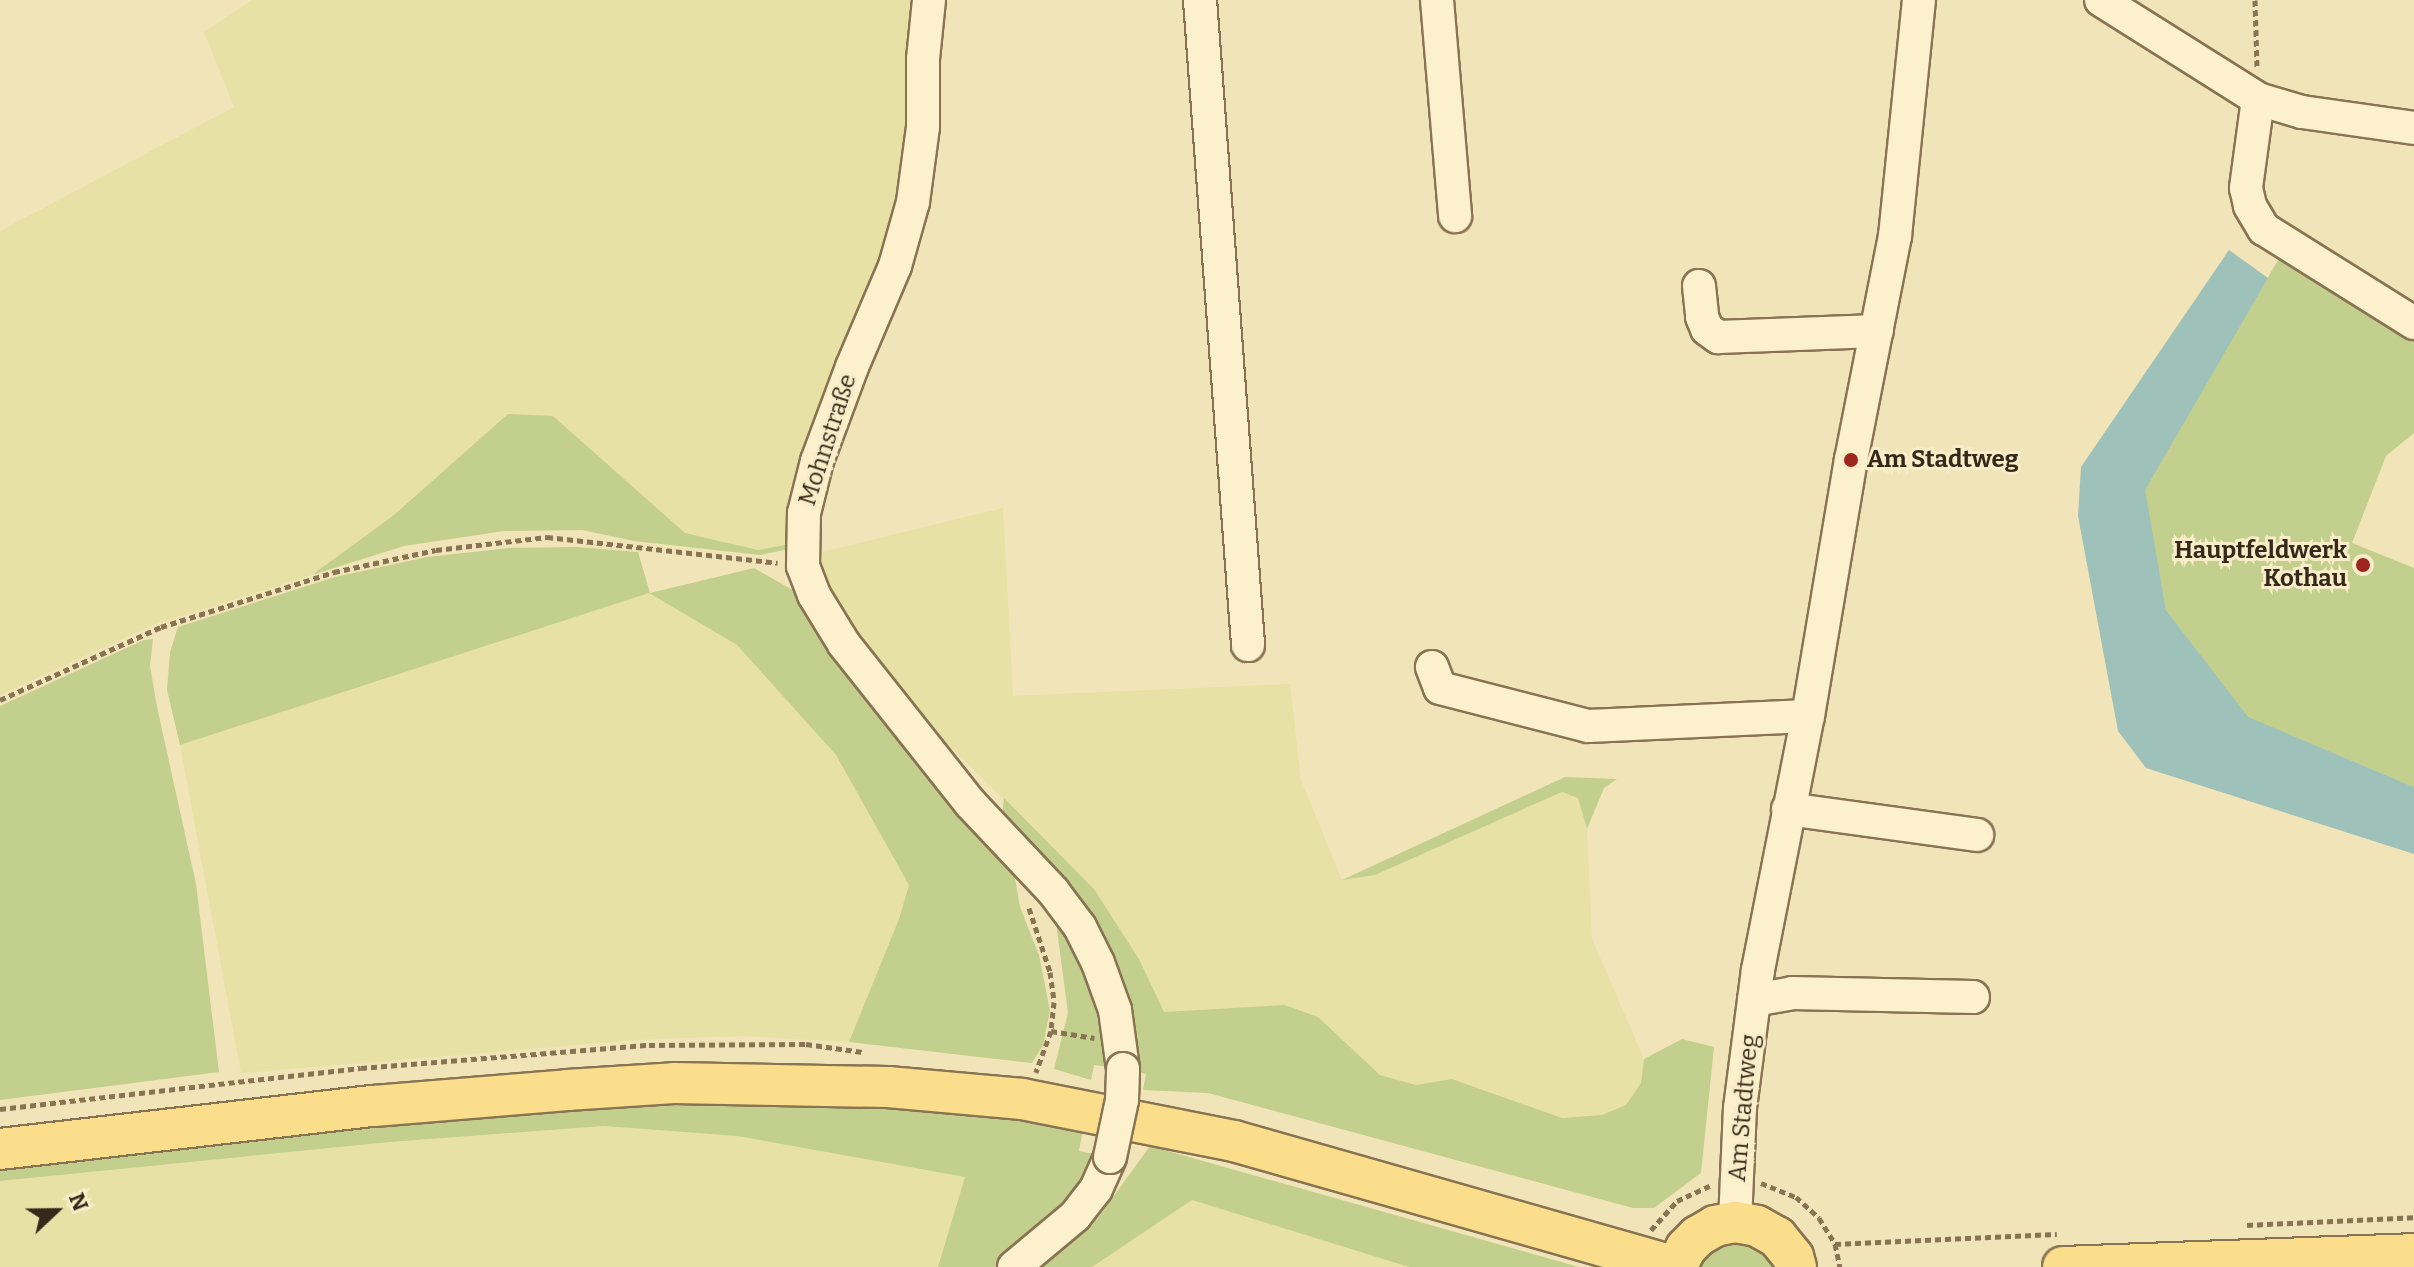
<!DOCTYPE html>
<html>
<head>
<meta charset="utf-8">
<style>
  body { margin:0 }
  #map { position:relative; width:2414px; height:1267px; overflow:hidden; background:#f1e4b8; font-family:Bitter,serif }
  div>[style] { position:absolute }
  .farmland>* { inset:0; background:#e7e1a5 }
  .green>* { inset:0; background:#c3cf8c }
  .water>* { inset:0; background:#9ec1b9 }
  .path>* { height:5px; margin-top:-2.5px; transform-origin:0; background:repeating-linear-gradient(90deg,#887352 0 6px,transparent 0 10px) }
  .roads { filter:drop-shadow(2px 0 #887352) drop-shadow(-2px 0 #887352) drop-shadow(0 2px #887352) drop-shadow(0 -2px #887352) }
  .minor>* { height:32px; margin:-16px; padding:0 16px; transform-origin:16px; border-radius:16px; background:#fcf1cc }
  .major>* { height:40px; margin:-20px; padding:0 20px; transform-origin:20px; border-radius:20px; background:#fade8b }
  .bridges { filter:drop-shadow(2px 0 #887352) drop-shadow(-2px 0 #887352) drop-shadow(0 2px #887352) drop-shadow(0 -2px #887352) }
  .minor-bridge>* { height:32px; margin:-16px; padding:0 16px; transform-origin:16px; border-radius:16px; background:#fcf1cc }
  .dots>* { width:22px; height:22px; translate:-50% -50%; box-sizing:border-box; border:4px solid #f8edc8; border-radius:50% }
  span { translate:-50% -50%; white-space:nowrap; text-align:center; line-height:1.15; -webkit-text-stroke:6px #f8edc8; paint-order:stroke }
  .street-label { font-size:24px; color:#362919 }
  .poi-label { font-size:24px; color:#362919; font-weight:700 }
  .left { translate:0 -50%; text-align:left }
  .right { translate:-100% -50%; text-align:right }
  .north { position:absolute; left:16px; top:1171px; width:80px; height:80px; -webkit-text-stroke:6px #f8edc8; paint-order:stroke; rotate:68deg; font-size:22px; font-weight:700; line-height:32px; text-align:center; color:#362919 }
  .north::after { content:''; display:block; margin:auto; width:28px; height:36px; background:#362919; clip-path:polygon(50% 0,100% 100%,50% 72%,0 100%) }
</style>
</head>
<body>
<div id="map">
  <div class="farmland">
    <div style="clip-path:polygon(252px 0,919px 0,905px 184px,790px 544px,758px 550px,685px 533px,553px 416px,394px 515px,312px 575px,153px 625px,0 695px,0 231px,234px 107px,204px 32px)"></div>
    <div style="clip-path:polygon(1003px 508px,1013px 696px,1290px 684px,1301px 780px,1342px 880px,1375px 875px,1562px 792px,1578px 798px,1587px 829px,1592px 939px,1644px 1059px,1641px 1083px,1626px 1105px,1602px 1115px,1562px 1118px,1453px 1079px,1416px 1085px,1380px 1075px,1318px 1017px,1285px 1005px,1164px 1012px,1139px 959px,1094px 889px,904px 701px,866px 652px,823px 585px,813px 554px)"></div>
    <div style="clip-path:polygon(649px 593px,737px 645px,836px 755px,909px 885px,899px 919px,849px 1042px,743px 1036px,650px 1039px,241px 1073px,180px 745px)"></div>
    <div style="clip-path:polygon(605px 1126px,737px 1136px,965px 1177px,938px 1267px,0 1267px,0 1181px,390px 1142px)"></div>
    <div style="clip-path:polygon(1192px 1200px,1409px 1267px,1092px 1267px)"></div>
  </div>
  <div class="green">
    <div style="clip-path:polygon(2281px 255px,2414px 337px,2414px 433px,2386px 456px,2352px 543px,2414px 568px,2414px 787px,2247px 717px,2166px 610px,2144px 490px)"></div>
    <div style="clip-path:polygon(508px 414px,553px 416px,685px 533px,758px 550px,790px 544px,789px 549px,760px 555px,634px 541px,582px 530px,504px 531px,404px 546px,312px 575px,394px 515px)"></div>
    <div style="clip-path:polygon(577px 547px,638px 552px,650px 593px,754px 568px,796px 592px,936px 775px,1011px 856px,1020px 907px,1039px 955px,1050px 1011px,1043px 1045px,1032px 1063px,849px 1042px,899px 919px,909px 885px,836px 755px,737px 645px,649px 593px,180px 745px,167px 690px,170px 652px,178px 627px,335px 577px,427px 557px,509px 548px)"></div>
    <div style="clip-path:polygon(153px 639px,150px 666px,157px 707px,196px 884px,219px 1072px,0 1100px,0 706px,144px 640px)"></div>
    <div style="clip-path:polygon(1565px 777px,1617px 779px,1604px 788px,1587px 829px,1578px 798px,1562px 792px,1375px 875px,1342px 880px)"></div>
    <div style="clip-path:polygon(1004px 798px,1094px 889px,1139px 959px,1164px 1012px,1285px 1005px,1318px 1017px,1380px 1075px,1416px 1085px,1452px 1079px,1562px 1118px,1602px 1115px,1626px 1105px,1641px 1083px,1644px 1059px,1682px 1039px,1714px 1047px,1701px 1173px,1654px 1208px,1633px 1208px,1208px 1093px,1143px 1090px,1146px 1074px,1134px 1071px,1136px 1035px,1123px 989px,1002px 816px)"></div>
    <div style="clip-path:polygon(1055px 915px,1075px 942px,1103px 1012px,1108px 1067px,1094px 1065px,1091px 1080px,1054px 1069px,1068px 1013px)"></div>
    <div style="clip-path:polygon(703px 1095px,996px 1115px,1083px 1130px,1079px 1151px,1094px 1154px,1071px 1202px,1031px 1241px,996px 1267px,938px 1267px,965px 1177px,737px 1136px,604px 1126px,390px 1142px,0 1181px,0 1166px,356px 1126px)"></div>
    <div style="clip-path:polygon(1150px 1146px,1579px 1267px,1409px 1267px,1192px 1200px,1092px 1267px,1034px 1267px,1098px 1218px)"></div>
    <div style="clip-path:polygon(1748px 1238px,1781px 1267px,1688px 1267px,1704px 1246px)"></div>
  </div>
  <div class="water">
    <div style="clip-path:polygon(2229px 250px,2268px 278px,2145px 490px,2166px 610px,2248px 717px,2414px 787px,2414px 854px,2146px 768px,2118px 731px,2078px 516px,2081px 467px)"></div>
  </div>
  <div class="path">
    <div style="left:2255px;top:0;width:67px;rotate:88.3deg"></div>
    <div style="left:0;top:700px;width:177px;rotate:-24.4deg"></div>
    <div style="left:161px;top:627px;width:182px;rotate:-17.6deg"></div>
    <div style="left:334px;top:572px;width:104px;rotate:-12.2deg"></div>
    <div style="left:436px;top:550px;width:112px;rotate:-6.7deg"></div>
    <div style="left:547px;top:537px;width:232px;rotate:6.4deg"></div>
    <div style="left:1029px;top:908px;width:67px;rotate:71.8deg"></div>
    <div style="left:1050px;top:972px;width:30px;rotate:82deg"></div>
    <div style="left:1054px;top:1002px;width:29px;rotate:96deg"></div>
    <div style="left:1051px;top:1031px;width:44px;rotate:110.1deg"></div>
    <div style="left:1051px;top:1031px;width:44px;rotate:9.2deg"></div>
    <div style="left:0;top:1109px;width:363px;rotate:-6.5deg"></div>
    <div style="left:361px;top:1068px;width:289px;rotate:-4.6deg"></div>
    <div style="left:649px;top:1045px;width:157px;rotate:-0.4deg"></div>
    <div style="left:806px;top:1044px;width:57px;rotate:8.1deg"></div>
    <div style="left:1761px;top:1183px;width:38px;rotate:22deg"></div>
    <div style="left:1796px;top:1197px;width:31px;rotate:42deg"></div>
    <div style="left:1819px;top:1218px;width:31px;rotate:58deg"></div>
    <div style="left:1835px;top:1244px;width:24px;rotate:78deg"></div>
    <div style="left:2247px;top:1225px;width:167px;rotate:-2.7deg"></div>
    <div style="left:1651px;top:1230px;width:39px;rotate:-48deg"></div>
    <div style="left:1677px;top:1201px;width:38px;rotate:-25deg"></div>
    <div style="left:1835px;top:1244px;width:222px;rotate:-2.6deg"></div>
  </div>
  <div class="roads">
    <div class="minor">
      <div style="left:929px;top:0;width:59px;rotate:95.8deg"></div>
      <div style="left:923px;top:59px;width:68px;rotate:90deg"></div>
      <div style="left:923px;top:127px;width:76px;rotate:97.6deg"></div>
      <div style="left:913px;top:202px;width:66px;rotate:105.7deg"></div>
      <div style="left:895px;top:266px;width:110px;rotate:113.1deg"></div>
      <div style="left:852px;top:367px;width:100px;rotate:110.4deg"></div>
      <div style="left:817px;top:461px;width:54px;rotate:104deg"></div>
      <div style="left:804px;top:513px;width:53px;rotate:91.1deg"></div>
      <div style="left:803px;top:566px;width:31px;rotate:69deg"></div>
      <div style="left:814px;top:595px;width:57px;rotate:58.5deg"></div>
      <div style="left:844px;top:644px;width:203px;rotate:51.6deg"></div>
      <div style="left:970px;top:803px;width:121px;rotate:46.7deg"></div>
      <div style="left:1053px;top:891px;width:45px;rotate:53.1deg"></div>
      <div style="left:1080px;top:927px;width:40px;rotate:63.4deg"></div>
      <div style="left:1098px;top:963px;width:50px;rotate:70.1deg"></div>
      <div style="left:1115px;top:1010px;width:60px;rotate:82.3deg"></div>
      <div style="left:1200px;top:0;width:647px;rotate:85.74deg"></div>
      <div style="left:1437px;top:0;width:217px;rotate:85.2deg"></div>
      <div style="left:2101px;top:0;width:186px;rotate:32.2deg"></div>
      <div style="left:2258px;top:99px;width:46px;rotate:16.5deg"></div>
      <div style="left:2302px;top:112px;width:113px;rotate:8.1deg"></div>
      <div style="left:2258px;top:99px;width:90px;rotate:97.7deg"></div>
      <div style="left:2246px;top:188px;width:18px;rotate:77deg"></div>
      <div style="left:2250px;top:206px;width:27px;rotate:59deg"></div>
      <div style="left:2264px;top:229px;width:177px;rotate:32.1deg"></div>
      <div style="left:1699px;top:286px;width:31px;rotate:84deg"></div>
      <div style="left:1702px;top:317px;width:13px;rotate:67deg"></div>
      <div style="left:1707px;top:329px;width:14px;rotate:36deg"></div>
      <div style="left:1718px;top:337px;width:159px;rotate:-2.2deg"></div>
      <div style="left:1432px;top:667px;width:22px;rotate:69deg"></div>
      <div style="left:1440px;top:688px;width:153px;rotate:14.4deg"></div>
      <div style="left:1588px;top:726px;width:220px;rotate:-2.6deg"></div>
      <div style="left:1788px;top:809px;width:191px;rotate:7.8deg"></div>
      <div style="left:1754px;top:1000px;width:39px;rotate:-10deg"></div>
      <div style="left:1792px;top:993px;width:181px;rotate:1.3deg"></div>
      <div style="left:1735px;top:1222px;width:114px;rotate:-87.5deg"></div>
      <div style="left:1740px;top:1108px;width:139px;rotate:-82.6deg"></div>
      <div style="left:1758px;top:970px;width:259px;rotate:-78.9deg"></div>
      <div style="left:1808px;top:716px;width:260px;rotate:-80.5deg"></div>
      <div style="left:1851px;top:460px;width:228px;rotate:-78.9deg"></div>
      <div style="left:1895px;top:236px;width:237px;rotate:-84.2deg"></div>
      <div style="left:1014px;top:1267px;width:80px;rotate:-39.9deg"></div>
      <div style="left:1075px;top:1216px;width:34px;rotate:-52deg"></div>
      <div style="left:1096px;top:1189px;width:35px;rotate:-66deg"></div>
    </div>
    <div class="major">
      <div style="left:0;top:1149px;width:376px;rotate:-6.6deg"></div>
      <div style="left:374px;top:1106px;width:194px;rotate:-4.7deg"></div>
      <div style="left:567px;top:1090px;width:107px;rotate:-3.7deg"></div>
      <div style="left:674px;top:1083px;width:214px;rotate:1.1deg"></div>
      <div style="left:888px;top:1087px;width:135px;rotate:5.1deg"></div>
      <div style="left:1022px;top:1099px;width:216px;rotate:11.2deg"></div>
      <div style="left:1234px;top:1141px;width:459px;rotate:15.9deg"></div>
      <div style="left:1676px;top:1267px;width:21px;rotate:-62deg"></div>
      <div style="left:1686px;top:1248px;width:17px;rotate:-45deg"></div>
      <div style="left:1698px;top:1236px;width:20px;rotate:-30deg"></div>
      <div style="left:1715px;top:1226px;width:20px;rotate:-11deg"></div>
      <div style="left:1735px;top:1222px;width:22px;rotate:10deg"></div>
      <div style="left:1757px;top:1226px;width:23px;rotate:29deg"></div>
      <div style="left:1777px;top:1237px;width:26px;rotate:51deg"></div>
      <div style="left:1793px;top:1257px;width:10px;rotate:73deg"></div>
      <div style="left:2063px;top:1267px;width:351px;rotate:-2.1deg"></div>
    </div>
  </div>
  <div class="bridges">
    <div class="minor-bridge">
      <div style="left:1110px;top:1157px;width:58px;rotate:-78.1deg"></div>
      <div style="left:1122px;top:1100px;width:31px;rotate:-88deg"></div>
    </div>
  </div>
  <div class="dots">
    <div style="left:1851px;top:460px;background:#9c251e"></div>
    <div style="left:2363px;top:565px;background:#9c251e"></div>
  </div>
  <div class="street-label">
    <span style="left:828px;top:440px;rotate:-72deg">Mohnstraße</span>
    <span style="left:1744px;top:1108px;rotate:-85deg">Am Stadtweg</span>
  </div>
  <div class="poi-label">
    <span class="left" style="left:1867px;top:460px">Am Stadtweg</span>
    <span class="right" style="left:2347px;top:565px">Hauptfeldwerk<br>Kothau</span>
  </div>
  <div class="north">N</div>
</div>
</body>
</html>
